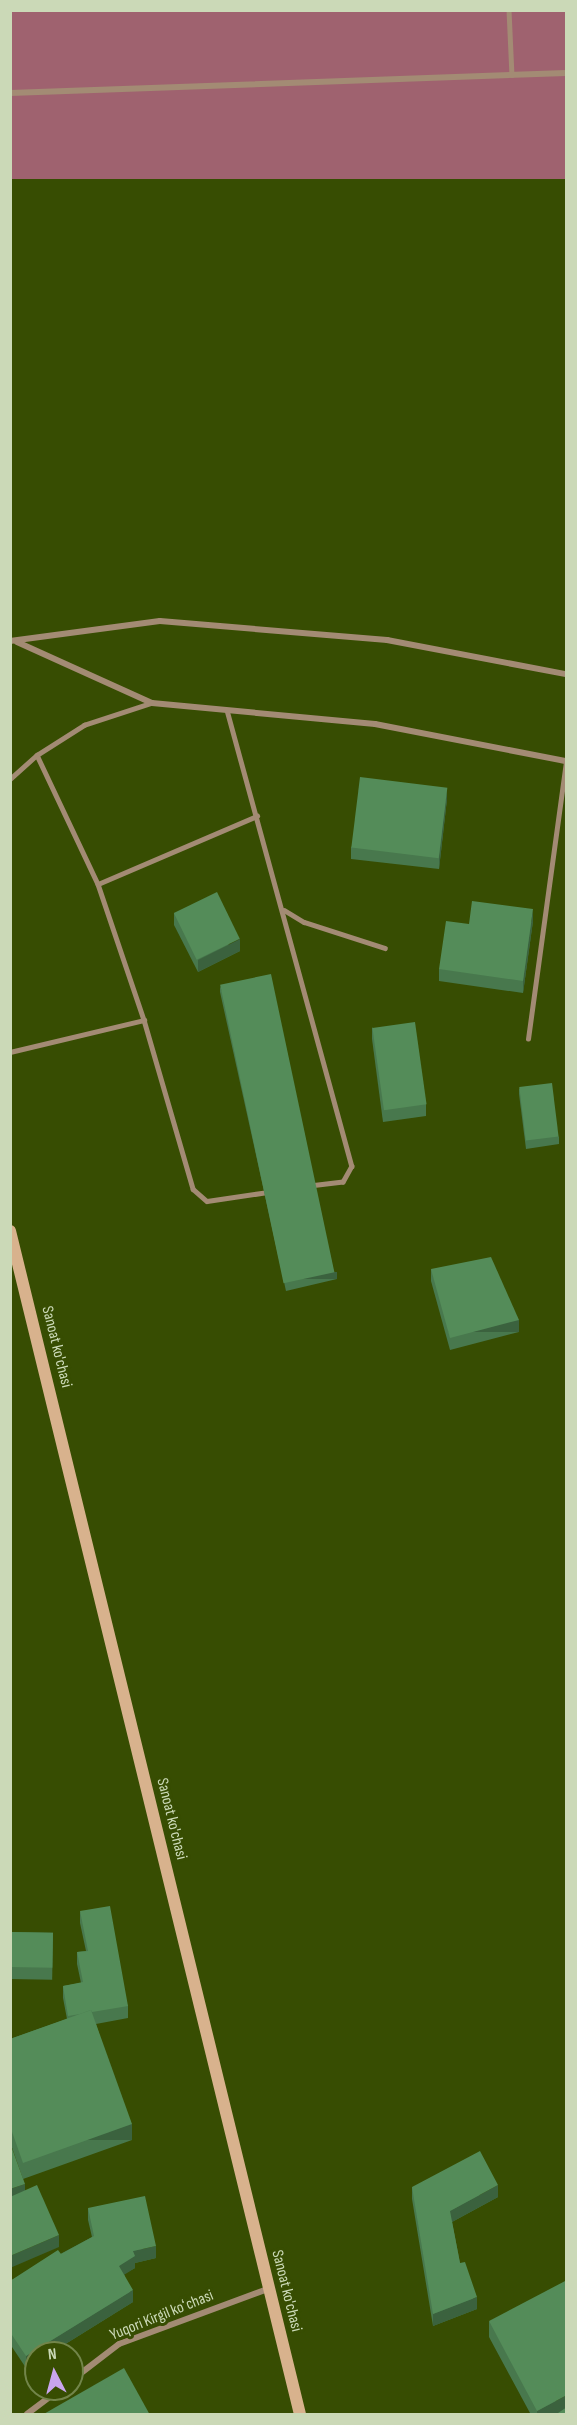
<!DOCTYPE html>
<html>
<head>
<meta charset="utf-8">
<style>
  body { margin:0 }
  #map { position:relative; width:577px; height:2425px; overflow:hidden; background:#374d02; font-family:"Sofia Sans Condensed",sans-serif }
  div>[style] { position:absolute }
  .forest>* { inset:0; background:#9f626f; transform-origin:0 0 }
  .lane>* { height:4.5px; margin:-2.25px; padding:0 2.25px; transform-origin:2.25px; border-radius:2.25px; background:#a38b74 }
  .street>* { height:6px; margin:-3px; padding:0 3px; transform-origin:3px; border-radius:3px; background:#a38b74 }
  .secondary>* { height:12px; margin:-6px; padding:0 6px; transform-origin:6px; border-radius:6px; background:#d8b28d }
  .wall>* { inset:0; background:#48784d; transform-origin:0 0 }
  .shaded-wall>* { inset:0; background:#3b623e; transform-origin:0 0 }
  .building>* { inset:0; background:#548c59; transform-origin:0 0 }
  span { translate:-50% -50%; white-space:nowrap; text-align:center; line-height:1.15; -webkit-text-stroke:6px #374d02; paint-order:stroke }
  .street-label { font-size:16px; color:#cbd9b7 }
  .frame { position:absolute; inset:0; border:12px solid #cbd9b7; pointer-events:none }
  .north { position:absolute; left:24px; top:2341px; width:60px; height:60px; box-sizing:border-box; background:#374d02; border:2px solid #72854a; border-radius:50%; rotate:354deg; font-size:16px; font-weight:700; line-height:24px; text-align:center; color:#cbd9b7 }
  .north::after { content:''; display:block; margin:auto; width:21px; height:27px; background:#c9a5ee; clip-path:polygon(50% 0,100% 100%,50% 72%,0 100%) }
</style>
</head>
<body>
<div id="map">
  <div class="forest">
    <div style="left:10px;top:11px;width:556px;height:168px"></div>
  </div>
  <div class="lane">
    <div style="left:509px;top:10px;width:65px;rotate:87.4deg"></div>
    <div style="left:227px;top:710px;width:473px;rotate:74.7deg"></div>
    <div style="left:352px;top:1166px;width:18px;rotate:119deg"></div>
    <div style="left:343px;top:1182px;width:31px;rotate:173deg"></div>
    <div style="left:37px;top:755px;width:143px;rotate:64.7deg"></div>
    <div style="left:98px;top:884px;width:144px;rotate:71.3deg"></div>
    <div style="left:144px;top:1020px;width:176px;rotate:73.8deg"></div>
    <div style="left:193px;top:1189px;width:18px;rotate:41deg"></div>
    <div style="left:207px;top:1201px;width:62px;rotate:-8.4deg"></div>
    <div style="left:10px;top:779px;width:36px;rotate:-42deg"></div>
    <div style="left:37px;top:755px;width:56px;rotate:-32.6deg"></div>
    <div style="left:84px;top:725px;width:71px;rotate:-18.2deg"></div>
    <div style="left:98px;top:884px;width:173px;rotate:-23.2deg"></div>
    <div style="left:284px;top:910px;width:23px;rotate:31deg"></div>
    <div style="left:304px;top:922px;width:85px;rotate:17.8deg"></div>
    <div style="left:528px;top:1039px;width:280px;rotate:-82.2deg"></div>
    <div style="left:10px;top:1052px;width:138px;rotate:-13.4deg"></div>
  </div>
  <div class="street">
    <div style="left:10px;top:93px;width:556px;rotate:-2.06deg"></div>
    <div style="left:10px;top:641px;width:151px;rotate:-7.6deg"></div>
    <div style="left:160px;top:621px;width:228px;rotate:4.8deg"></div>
    <div style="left:387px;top:640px;width:182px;rotate:10.8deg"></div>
    <div style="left:17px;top:642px;width:148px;rotate:24.3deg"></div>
    <div style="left:152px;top:703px;width:224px;rotate:5.4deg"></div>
    <div style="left:375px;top:724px;width:195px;rotate:11deg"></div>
    <div style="left:72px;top:2380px;width:59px;rotate:-37.5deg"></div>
    <div style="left:119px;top:2344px;width:159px;rotate:-20.3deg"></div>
    <div style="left:27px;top:2414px;width:41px;rotate:-37.1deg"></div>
  </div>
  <div class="secondary">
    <div style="left:10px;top:1231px;width:1218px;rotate:76.23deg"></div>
  </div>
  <div class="wall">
    <div style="clip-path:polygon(447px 799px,439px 869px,351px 859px,351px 847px)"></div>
    <div style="clip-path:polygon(174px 913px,240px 951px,198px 972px,174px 925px)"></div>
    <div style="clip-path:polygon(533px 921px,523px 993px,439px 981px,439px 969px)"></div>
    <div style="clip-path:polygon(220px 986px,337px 1279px,286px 1291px,220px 992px)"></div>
    <div style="clip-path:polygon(372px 1027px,426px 1104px,426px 1116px,383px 1122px,372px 1039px)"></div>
    <div style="clip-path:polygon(519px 1088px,559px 1137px,559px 1144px,526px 1149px,519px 1094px)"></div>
    <div style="clip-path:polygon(431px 1269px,519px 1332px,450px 1350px,431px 1281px)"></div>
    <div style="clip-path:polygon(80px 1911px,128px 2006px,128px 2018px,96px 2024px,132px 2140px,23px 2179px,10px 2142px,10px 2039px,67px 2019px,63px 1998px,63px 1986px,81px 1983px,77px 1964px,77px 1952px,86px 1951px,80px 1923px)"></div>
    <div style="left:10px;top:1932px;width:43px;height:47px;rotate:1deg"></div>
    <div style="clip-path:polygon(412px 2187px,498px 2197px,452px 2222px,460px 2263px,477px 2309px,433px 2326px,412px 2199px)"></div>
    <div style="clip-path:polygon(88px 2208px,156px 2258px,135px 2263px,135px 2268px,124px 2274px,133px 2302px,51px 2353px,36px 2353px,36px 2362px,26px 2368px,10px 2344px,10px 2281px,92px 2237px,88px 2220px)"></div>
    <div style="clip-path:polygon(489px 2321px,567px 2415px,528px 2415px,530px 2413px,489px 2337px)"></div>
  </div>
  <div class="shaded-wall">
    <div style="clip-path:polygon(447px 787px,447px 799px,439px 869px,439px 857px)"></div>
    <div style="clip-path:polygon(533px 909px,533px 921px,523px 993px,523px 981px)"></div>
    <div style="clip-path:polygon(240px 939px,240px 951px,198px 972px,198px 960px)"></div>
    <div style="left:337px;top:1272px;width:7px;height:52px;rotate:90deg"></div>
    <div style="left:519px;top:1320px;width:12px;height:71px;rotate:90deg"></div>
    <div style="left:132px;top:2124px;width:16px;height:116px;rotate:90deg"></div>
    <div style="clip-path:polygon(25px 2184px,25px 2196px,10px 2201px,10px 2189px)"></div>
    <div style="clip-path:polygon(498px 2185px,498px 2197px,450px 2223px,450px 2211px)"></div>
    <div style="clip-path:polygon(59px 2235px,59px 2247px,10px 2268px,10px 2256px)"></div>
    <div style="clip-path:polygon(156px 2246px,156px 2258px,135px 2263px,135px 2268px,119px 2278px,119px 2266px,133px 2251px)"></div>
    <div style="clip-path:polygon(133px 2290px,133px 2302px,51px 2353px,36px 2353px,36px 2362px,26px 2368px,26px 2356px)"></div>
    <div style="clip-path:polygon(477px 2297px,477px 2309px,433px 2326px,433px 2314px)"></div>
    <div style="clip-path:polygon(567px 2395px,567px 2411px,560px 2415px,537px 2415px,537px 2411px)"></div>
  </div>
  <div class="building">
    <div style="left:360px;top:777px;width:88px;height:71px;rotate:7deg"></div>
    <div style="left:217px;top:892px;width:52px;height:48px;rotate:64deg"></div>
    <div style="clip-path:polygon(472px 901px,533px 909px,523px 981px,439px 969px,446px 921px,469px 924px)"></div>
    <div style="left:271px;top:974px;width:305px;height:52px;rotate:78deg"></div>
    <div style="left:415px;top:1022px;width:83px;height:43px;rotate:82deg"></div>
    <div style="left:552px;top:1083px;width:54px;height:33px;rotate:83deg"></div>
    <div style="clip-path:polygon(491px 1257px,519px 1320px,450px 1338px,431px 1269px)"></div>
    <div style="clip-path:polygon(110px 1906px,128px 2006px,92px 2012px,91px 2010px,80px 2014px,68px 2016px,63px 1986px,83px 1982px,77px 1952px,88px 1951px,80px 1911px)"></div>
    <div style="left:10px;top:1932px;width:43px;height:35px;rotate:1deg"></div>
    <div style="clip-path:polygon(91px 2010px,132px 2124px,23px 2163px,10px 2126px,10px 2039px)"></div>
    <div style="clip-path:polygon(10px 2143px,25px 2184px,10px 2189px)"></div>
    <div style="clip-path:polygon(480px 2151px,498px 2185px,450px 2211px,460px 2263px,465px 2262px,477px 2297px,433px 2314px,412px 2187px)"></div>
    <div style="clip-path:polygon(37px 2185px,59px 2235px,10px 2256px,10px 2197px)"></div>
    <div style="clip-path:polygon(145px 2196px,156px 2246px,133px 2251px,135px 2256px,119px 2266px,133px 2290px,26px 2356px,10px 2332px,10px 2281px,58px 2250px,61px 2254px,94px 2236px,88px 2208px)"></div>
    <div style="clip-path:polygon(567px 2280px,567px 2395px,537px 2411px,489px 2321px)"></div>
    <div style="clip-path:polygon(124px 2368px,150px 2415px,42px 2415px)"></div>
    <div style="clip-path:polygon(567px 2407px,567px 2415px,555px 2415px)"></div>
  </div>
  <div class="street-label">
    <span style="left:56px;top:1347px;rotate:76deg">Sanoat ko'chasi</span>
    <span style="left:171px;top:1819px;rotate:76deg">Sanoat ko'chasi</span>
    <span style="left:286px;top:2291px;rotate:76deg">Sanoat ko'chasi</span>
    <span style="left:162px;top:2316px;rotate:-22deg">Yuqori Kirgil koʻchasi</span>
  </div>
  <div class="frame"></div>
  <div class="north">N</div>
</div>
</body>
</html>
